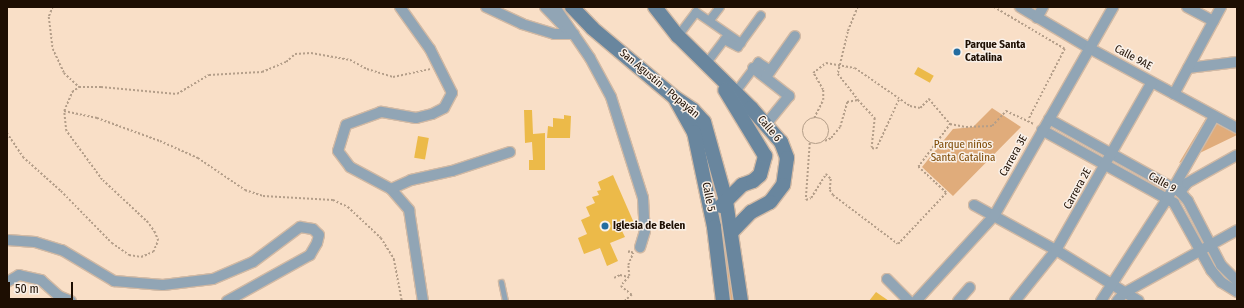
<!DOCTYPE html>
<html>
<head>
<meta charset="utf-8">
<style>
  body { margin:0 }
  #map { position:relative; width:1244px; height:308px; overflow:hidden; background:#f9dfc7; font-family:"Fira Sans Condensed",sans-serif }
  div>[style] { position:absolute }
  .green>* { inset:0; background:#e0ac7b }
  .building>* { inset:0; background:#ecba49; transform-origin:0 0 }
  .path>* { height:1.5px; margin-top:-0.75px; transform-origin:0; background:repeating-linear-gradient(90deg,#b49e89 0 2px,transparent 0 4px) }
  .path>.ring { margin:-0.75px; padding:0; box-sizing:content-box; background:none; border:1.5px solid #b49e89; border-radius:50% }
  .roads { filter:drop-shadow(1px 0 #d1b9a4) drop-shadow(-1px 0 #d1b9a4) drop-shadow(0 1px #d1b9a4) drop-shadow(0 -1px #d1b9a4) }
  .service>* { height:5px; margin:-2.5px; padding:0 2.5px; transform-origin:2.5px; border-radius:2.5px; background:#91a5b5 }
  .pedestrian>* { height:8px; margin:-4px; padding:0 4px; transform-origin:4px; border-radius:4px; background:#91a5b5 }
  .minor>* { height:10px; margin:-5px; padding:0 5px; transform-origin:5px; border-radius:5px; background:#91a5b5 }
  .secondary>* { height:14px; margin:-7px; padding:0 7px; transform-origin:7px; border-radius:7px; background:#69869e }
  .dots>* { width:11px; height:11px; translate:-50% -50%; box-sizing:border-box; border:2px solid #f9f0e8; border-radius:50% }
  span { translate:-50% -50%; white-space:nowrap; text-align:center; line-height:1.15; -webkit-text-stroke:3px #f9f0e8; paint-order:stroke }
  .poi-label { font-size:11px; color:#1d0e02; font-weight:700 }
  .left { translate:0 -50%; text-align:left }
  .street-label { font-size:11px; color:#1d0e02 }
  .park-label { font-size:11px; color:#7c4700 }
  .frame { position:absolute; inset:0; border:8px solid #1d0e02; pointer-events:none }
  .scale { position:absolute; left:8px; top:282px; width:65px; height:18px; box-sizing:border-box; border:2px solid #1d0e02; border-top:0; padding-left:5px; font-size:12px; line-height:14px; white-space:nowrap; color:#1d0e02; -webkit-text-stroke:3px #f9f0e8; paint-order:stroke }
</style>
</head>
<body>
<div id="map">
  <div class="green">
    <div style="clip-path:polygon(992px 108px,1021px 127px,953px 196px,922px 167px,953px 129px,973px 127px)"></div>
    <div style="clip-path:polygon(1209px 113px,1237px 125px,1237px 135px,1179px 163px)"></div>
    <div style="clip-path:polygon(728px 224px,738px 301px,726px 301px,719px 225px)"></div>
  </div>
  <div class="building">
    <div style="left:918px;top:67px;width:18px;height:8px;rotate:29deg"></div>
    <div style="clip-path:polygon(524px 110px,532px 110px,533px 134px,545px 133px,545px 170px,529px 170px,529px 160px,533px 160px,532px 142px,525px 143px)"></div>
    <div style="clip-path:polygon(564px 115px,571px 116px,570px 138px,547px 138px,548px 126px,553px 127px,553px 118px,564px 119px)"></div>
    <div style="left:418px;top:136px;width:11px;height:22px;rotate:10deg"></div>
    <div style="clip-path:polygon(613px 175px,634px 223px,621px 229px,625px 237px,610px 243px,618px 261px,607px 266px,600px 248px,584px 254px,578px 238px,587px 234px,581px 220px,590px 216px,586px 207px,595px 203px,592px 197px,599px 195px,597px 191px,601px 190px,598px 182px)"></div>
    <div style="clip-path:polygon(876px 292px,889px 301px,869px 301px)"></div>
  </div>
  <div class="path">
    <div style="left:53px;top:7px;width:11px;rotate:112deg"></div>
    <div style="left:49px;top:17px;width:32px;rotate:83deg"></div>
    <div style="left:53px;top:49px;width:26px;rotate:65deg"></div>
    <div style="left:64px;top:73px;width:21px;rotate:43deg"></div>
    <div style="left:858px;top:7px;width:27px;rotate:112deg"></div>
    <div style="left:848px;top:32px;width:43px;rotate:103.4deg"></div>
    <div style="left:838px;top:74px;width:33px;rotate:52deg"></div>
    <div style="left:994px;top:7px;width:82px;rotate:30.6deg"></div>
    <div style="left:1065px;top:49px;width:79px;rotate:117.2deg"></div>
    <div style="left:64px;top:111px;width:34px;rotate:12deg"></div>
    <div style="left:97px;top:118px;width:67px;rotate:20.1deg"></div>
    <div style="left:160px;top:141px;width:42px;rotate:24.1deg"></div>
    <div style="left:198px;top:158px;width:57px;rotate:34.2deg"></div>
    <div style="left:245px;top:190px;width:19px;rotate:18deg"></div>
    <div style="left:263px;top:196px;width:70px;rotate:3.3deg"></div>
    <div style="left:333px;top:200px;width:17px;rotate:25deg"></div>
    <div style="left:348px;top:207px;width:45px;rotate:43.2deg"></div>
    <div style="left:381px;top:238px;width:25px;rotate:58deg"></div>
    <div style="left:394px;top:259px;width:43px;rotate:79.2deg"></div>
    <div style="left:814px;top:118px;width:20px;rotate:-63deg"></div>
    <div style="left:823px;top:100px;width:10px;rotate:-90deg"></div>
    <div style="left:823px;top:90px;width:20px;rotate:-120deg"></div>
    <div style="left:813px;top:73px;width:16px;rotate:-38deg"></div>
    <div style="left:826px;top:63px;width:29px;rotate:10deg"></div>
    <div style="left:855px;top:68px;width:67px;rotate:34.6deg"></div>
    <div style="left:910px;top:106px;width:10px;rotate:11deg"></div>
    <div style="left:920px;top:108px;width:13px;rotate:-45deg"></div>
    <div style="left:929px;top:99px;width:33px;rotate:50deg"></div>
    <div class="ring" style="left:803px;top:118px;width:24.5px;height:24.5px"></div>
    <div style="left:7px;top:133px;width:29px;rotate:56deg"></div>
    <div style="left:23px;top:157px;width:51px;rotate:41.8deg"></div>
    <div style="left:61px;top:191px;width:73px;rotate:45.6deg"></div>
    <div style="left:112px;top:243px;width:21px;rotate:35deg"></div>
    <div style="left:129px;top:255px;width:12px;rotate:9deg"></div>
    <div style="left:141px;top:257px;width:13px;rotate:-23deg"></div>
    <div style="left:153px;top:252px;width:12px;rotate:-66deg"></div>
    <div style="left:158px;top:241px;width:9px;rotate:-111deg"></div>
    <div style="left:155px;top:233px;width:12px;rotate:-125deg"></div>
    <div style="left:148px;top:223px;width:63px;rotate:-136.9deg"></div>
    <div style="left:102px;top:180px;width:61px;rotate:-126.3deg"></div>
    <div style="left:66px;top:131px;width:20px;rotate:-96deg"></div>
    <div style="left:64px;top:111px;width:21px;rotate:-67deg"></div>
    <div style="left:72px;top:92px;width:9px;rotate:-36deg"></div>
    <div style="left:79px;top:87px;width:22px"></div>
    <div style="left:101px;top:87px;width:76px;rotate:5.3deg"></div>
    <div style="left:177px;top:94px;width:37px;rotate:-31deg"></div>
    <div style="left:209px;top:75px;width:53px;rotate:-3.2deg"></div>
    <div style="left:262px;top:72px;width:26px;rotate:-23deg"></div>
    <div style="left:286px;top:62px;width:12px;rotate:-42deg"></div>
    <div style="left:295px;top:54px;width:16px;rotate:-4deg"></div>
    <div style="left:311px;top:53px;width:40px;rotate:10deg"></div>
    <div style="left:350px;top:60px;width:19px;rotate:28deg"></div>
    <div style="left:367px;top:69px;width:27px;rotate:17deg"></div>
    <div style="left:393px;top:77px;width:39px;rotate:-12deg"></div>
    <div style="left:825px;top:141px;width:7px;rotate:-27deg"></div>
    <div style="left:831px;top:138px;width:14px;rotate:-51deg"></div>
    <div style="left:840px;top:127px;width:26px;rotate:-74deg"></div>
    <div style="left:847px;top:102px;width:11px;rotate:-10deg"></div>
    <div style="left:858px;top:100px;width:25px;rotate:47deg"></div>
    <div style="left:875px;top:118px;width:30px;rotate:96deg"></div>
    <div style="left:872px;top:148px;width:4px;rotate:14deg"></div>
    <div style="left:876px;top:149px;width:55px;rotate:-65.3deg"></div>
    <div style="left:810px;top:143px;width:57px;rotate:94deg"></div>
    <div style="left:806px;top:200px;width:5px;rotate:-22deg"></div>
    <div style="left:811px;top:198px;width:28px;rotate:-58deg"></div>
    <div style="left:826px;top:174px;width:7px;rotate:45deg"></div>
    <div style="left:831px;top:179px;width:11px;rotate:95deg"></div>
    <div style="left:830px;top:190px;width:6px;rotate:59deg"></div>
    <div style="left:833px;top:195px;width:81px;rotate:37deg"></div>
    <div style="left:898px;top:244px;width:70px;rotate:-46.7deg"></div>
    <div style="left:946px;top:193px;width:38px;rotate:-137deg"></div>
    <div style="left:918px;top:167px;width:54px;rotate:-53.3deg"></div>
    <div style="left:950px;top:124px;width:16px;rotate:11deg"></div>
    <div style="left:966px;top:127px;width:26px;rotate:-2deg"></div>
    <div style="left:992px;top:126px;width:21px;rotate:-47deg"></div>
    <div style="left:1006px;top:111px;width:31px;rotate:25deg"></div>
    <div style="left:629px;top:276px;width:11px;rotate:-95deg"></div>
    <div style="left:628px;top:265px;width:13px;rotate:-67deg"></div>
    <div style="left:633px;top:253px;width:5px;rotate:-169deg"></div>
    <div style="left:628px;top:252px;width:3px;rotate:-18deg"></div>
    <div style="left:614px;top:278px;width:7px;rotate:-27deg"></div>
    <div style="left:620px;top:275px;width:9px;rotate:13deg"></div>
    <div style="left:629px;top:277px;width:12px;rotate:132deg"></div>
    <div style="left:621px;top:286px;width:14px;rotate:39deg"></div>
    <div style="left:632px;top:295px;width:9px;rotate:139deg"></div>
  </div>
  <div class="roads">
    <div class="service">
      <div style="left:501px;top:282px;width:19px;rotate:78deg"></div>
    </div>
    <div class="pedestrian">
      <div style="left:710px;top:20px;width:16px;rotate:-52deg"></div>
      <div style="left:678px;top:36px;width:30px;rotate:-53deg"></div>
      <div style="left:696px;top:12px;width:55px;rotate:34.6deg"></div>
      <div style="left:724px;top:40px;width:16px;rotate:27deg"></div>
      <div style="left:738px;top:47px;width:39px;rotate:-54deg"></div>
      <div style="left:706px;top:64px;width:35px;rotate:-53deg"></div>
      <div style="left:735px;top:93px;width:39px;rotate:-53deg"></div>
      <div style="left:758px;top:62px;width:15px;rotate:32deg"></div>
    </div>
    <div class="minor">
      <div style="left:400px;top:7px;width:52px;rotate:54.5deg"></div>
      <div style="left:430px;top:49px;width:49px;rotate:63.4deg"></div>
      <div style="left:452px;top:93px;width:17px;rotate:118deg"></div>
      <div style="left:444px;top:108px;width:13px;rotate:153deg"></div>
      <div style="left:432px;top:114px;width:16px;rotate:166deg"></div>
      <div style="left:416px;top:118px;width:36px;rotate:-170deg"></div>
      <div style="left:381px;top:112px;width:37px;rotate:160deg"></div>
      <div style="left:346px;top:125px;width:27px;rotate:107deg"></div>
      <div style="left:338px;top:151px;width:20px;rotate:53deg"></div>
      <div style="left:350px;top:167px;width:47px;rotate:28.2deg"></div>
      <div style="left:391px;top:189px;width:28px;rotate:49deg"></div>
      <div style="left:409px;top:210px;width:92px;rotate:81.3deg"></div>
      <div style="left:486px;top:7px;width:40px;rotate:25deg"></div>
      <div style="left:522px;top:24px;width:34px;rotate:17deg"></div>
      <div style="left:554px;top:34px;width:20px"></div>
      <div style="left:545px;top:7px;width:28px;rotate:46deg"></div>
      <div style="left:555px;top:7px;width:62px;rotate:55.5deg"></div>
      <div style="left:590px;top:58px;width:44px;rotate:61.7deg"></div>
      <div style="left:611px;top:97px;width:106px;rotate:72.4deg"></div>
      <div style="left:643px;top:198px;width:33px;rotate:87deg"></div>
      <div style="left:645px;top:231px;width:17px;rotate:107deg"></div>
      <div style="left:1020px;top:7px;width:80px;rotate:30.7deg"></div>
      <div style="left:1089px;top:48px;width:168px;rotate:28.4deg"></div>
      <div style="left:1187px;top:7px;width:30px;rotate:28deg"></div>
      <div style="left:1037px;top:18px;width:13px;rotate:-61deg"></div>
      <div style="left:753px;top:68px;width:46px;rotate:37.9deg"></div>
      <div style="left:789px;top:96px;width:36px;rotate:129deg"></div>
      <div style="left:1188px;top:68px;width:49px;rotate:-7deg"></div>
      <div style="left:766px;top:77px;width:50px;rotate:-54.7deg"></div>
      <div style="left:1174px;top:94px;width:99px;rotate:-61.6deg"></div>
      <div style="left:1049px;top:119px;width:150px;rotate:29.1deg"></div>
      <div style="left:1180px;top:192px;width:12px;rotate:48deg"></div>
      <div style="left:1188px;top:201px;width:72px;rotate:62.7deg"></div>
      <div style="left:1221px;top:265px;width:23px;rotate:45deg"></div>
      <div style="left:1042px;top:130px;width:151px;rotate:28.9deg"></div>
      <div style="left:1174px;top:203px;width:77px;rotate:61.1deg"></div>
      <div style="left:1211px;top:270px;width:16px;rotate:50deg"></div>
      <div style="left:1221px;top:282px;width:19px;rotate:32deg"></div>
      <div style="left:391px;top:189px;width:22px;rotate:-24deg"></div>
      <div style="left:411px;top:180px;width:42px;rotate:-12.4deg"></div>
      <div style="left:452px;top:171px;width:61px;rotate:-18.1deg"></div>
      <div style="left:1180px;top:192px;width:11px;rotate:-52deg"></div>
      <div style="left:1187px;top:183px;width:57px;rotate:-29.2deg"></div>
      <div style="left:974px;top:205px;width:94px;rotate:28.8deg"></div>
      <div style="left:1056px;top:250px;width:97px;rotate:31.6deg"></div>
      <div style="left:7px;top:240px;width:28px;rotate:4deg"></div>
      <div style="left:35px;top:242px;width:28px;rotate:17deg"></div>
      <div style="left:62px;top:250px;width:61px;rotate:30.8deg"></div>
      <div style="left:114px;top:281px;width:49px;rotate:4.7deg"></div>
      <div style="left:163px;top:285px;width:50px;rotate:-6.8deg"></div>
      <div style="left:213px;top:279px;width:43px;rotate:-23deg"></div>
      <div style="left:253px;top:262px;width:59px;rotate:-36.7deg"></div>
      <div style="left:300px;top:227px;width:13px;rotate:9deg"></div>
      <div style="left:313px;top:229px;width:8px;rotate:45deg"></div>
      <div style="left:319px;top:235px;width:8px;rotate:104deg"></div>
      <div style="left:317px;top:243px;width:14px;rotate:120deg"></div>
      <div style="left:310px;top:255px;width:95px;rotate:151deg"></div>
      <div style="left:887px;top:279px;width:31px;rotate:45deg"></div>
      <div style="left:7px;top:282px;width:14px;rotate:-30deg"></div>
      <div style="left:19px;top:275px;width:23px;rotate:13deg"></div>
      <div style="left:41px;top:280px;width:24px;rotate:42deg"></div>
      <div style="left:59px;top:296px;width:13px;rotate:23deg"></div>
      <div style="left:916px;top:301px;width:115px;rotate:-47.5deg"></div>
      <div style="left:994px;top:216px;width:241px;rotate:-60.3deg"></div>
      <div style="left:958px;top:301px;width:18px;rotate:-49deg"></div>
      <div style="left:1015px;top:301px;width:65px;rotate:-51.2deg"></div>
      <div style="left:1056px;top:250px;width:193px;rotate:-60.3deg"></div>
      <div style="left:1101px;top:301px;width:121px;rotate:-57.1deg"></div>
      <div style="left:1167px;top:199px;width:95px;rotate:-60.2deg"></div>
      <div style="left:1117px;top:301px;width:11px;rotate:-49deg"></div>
      <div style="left:1124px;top:293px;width:129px;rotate:-29.1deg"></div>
    </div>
    <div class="secondary">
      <div style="left:572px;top:7px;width:29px;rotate:46deg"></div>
      <div style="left:592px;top:28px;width:107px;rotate:40.1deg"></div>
      <div style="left:674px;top:97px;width:23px;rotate:34deg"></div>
      <div style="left:693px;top:110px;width:16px;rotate:47deg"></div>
      <div style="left:704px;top:122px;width:82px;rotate:74.4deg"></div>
      <div style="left:726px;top:201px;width:101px;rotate:81.5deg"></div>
      <div style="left:655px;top:7px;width:37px;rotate:52deg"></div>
      <div style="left:678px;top:36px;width:103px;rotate:44.6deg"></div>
      <div style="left:751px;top:108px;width:45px;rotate:48.6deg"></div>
      <div style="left:781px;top:142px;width:17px;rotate:69deg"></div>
      <div style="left:787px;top:158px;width:27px;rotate:98deg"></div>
      <div style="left:783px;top:185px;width:21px;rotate:127deg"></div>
      <div style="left:770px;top:202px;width:21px;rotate:152deg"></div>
      <div style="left:751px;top:212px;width:28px;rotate:134deg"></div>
      <div style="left:676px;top:100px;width:37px;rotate:61deg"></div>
      <div style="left:694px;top:132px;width:97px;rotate:78.1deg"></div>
      <div style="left:714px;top:227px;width:75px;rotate:83.1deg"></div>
      <div style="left:721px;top:206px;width:30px;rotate:-45deg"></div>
      <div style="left:742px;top:185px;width:12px;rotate:-20deg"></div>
      <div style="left:753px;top:181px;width:9px;rotate:-41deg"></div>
      <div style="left:760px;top:175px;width:20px;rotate:-75deg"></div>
      <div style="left:765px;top:156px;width:77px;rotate:-121.2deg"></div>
    </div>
  </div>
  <div class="dots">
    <div style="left:957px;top:52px;background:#236ca0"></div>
    <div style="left:605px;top:226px;background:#236ca0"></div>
  </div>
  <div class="poi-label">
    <span class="left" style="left:965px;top:52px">Parque Santa<br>Catalina</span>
    <span class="left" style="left:613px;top:226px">Iglesia de Belen</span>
  </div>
  <div class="street-label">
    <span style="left:1133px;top:58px;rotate:28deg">Calle 9AE</span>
    <span style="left:659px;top:84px;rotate:40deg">San Agustín - Popayán</span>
    <span style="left:769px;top:129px;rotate:50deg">Calle 6</span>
    <span style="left:1014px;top:156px;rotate:-61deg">Carrera 3E</span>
    <span style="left:1162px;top:183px;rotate:29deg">Calle 9</span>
    <span style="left:1078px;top:189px;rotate:-61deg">Carrera 2E</span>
    <span style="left:708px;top:197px;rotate:79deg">Calle 5</span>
  </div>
  <div class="park-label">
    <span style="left:963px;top:152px">Parque niños<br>Santa Catalina</span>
  </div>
  <div class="frame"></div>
  <div class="scale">50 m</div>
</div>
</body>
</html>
